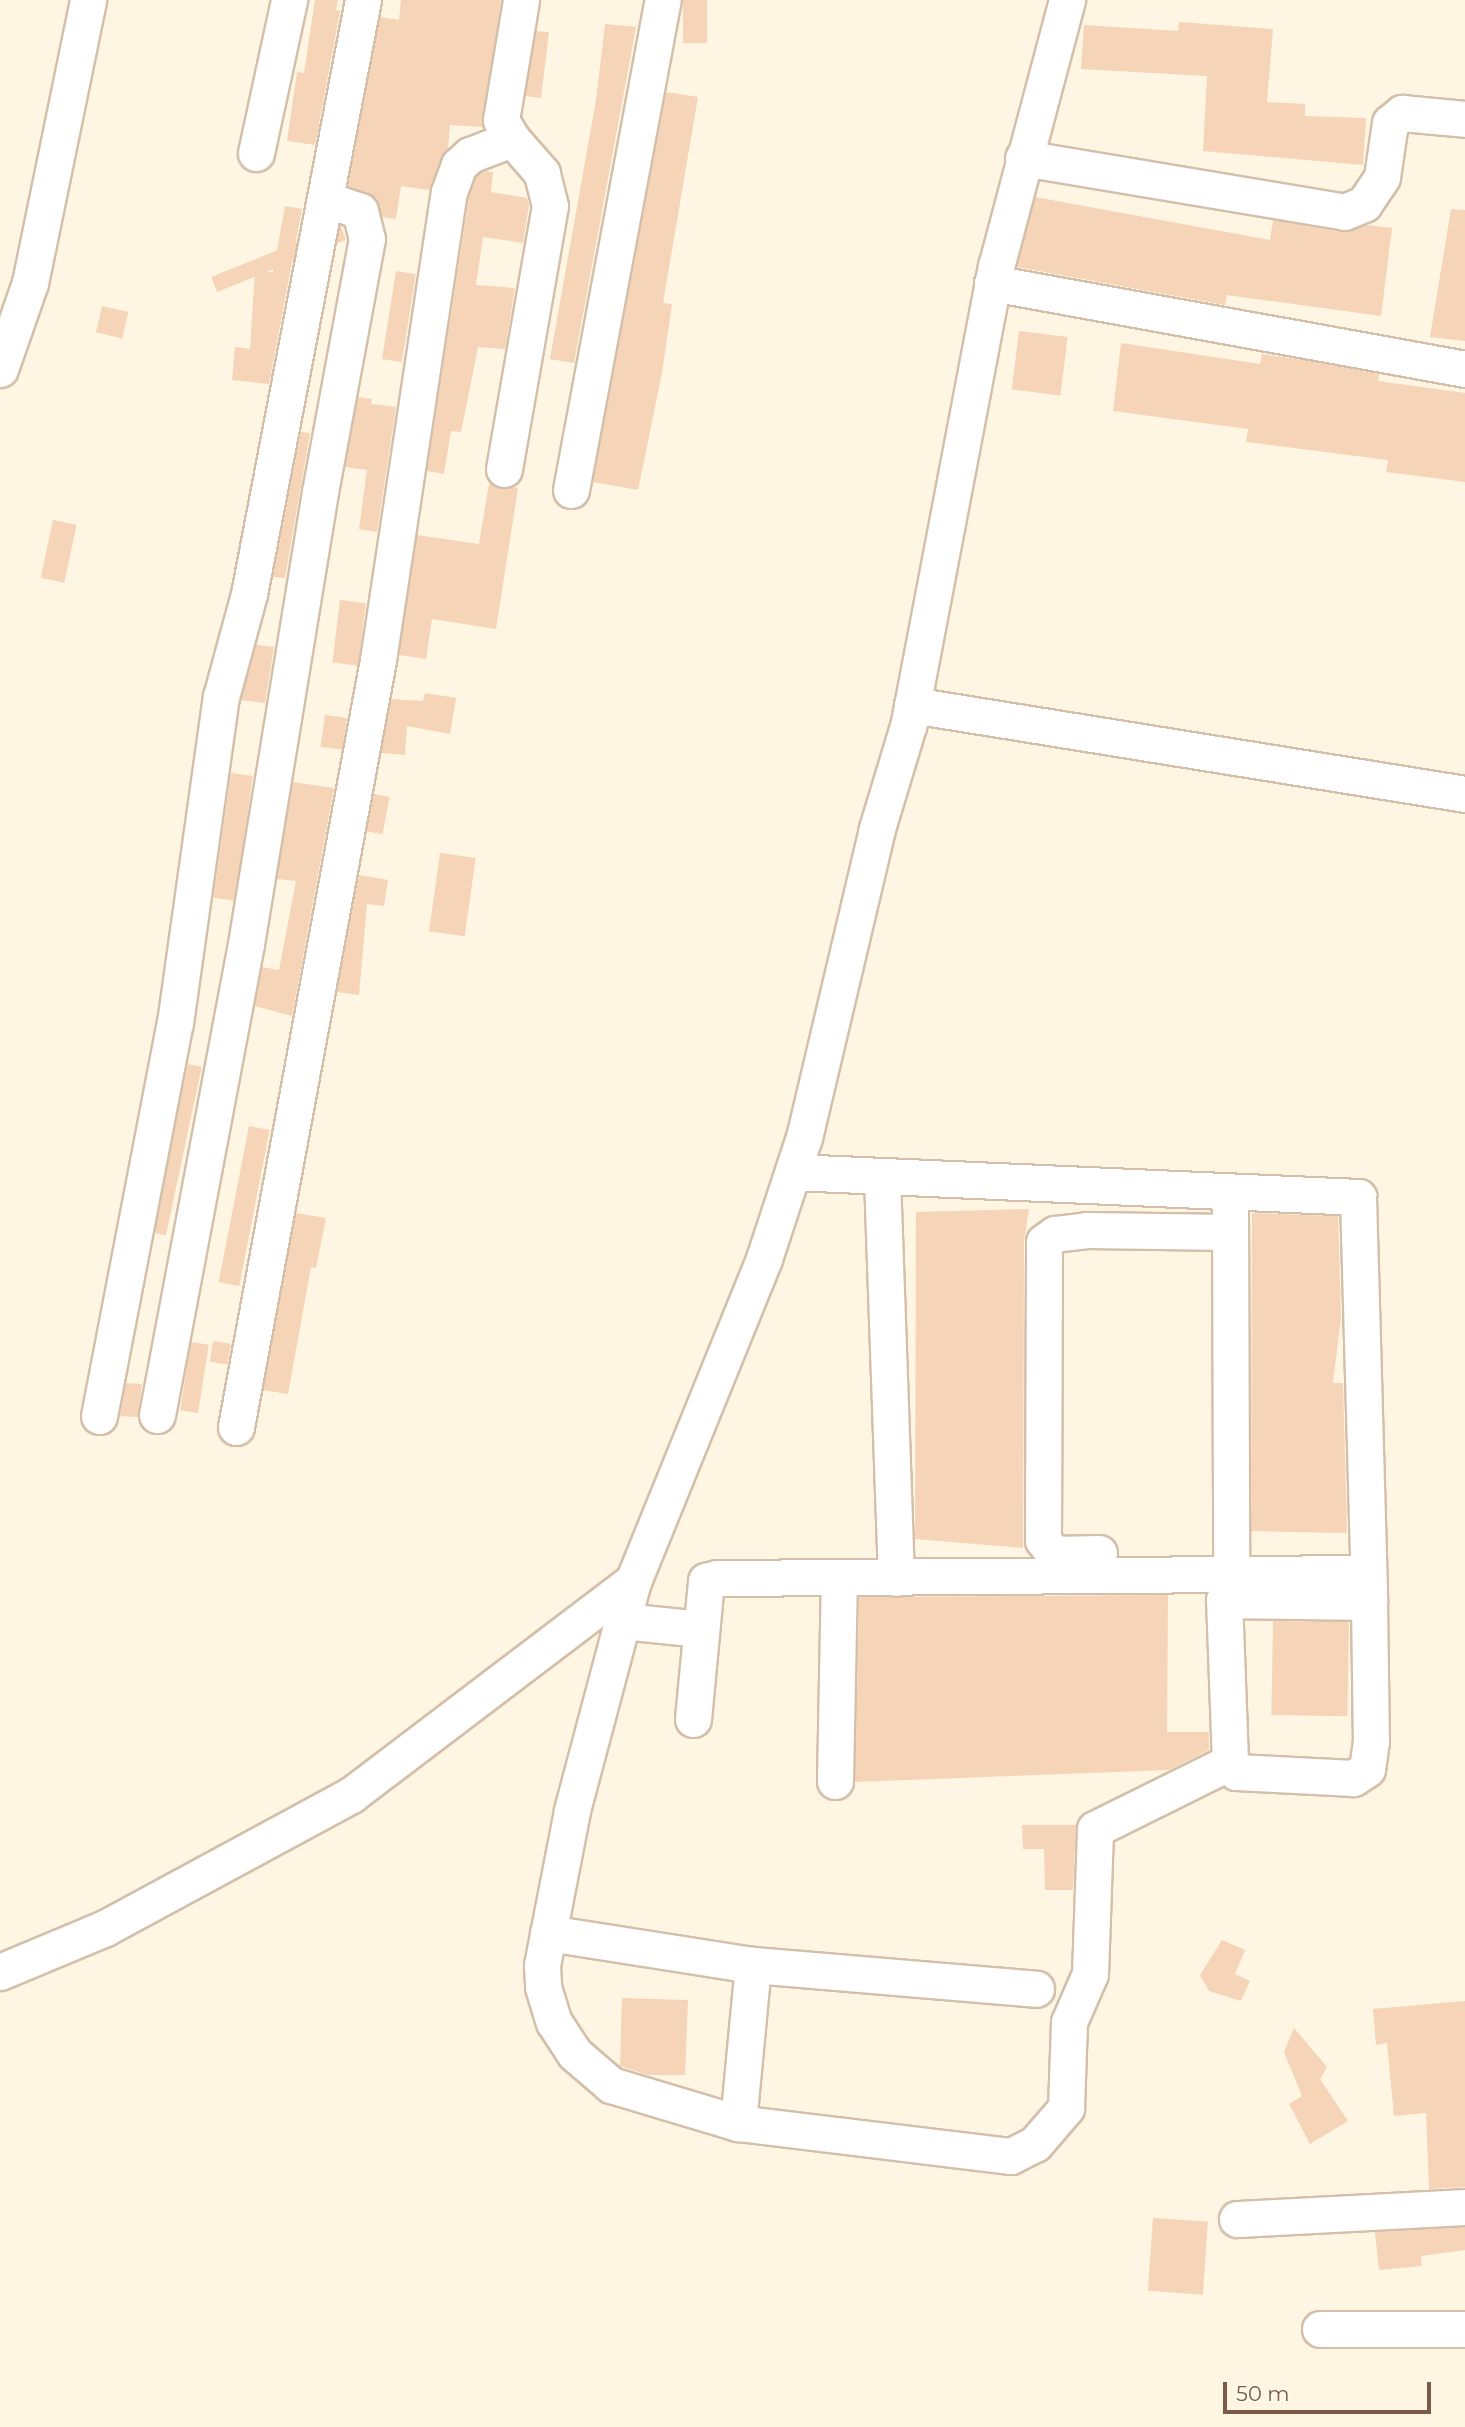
<!DOCTYPE html>
<html>
<head>
<meta charset="utf-8">
<style>
  body { margin:0 }
  #map { position:relative; width:1465px; height:2427px; overflow:hidden; background:#fef5e2; font-family:Montserrat,sans-serif }
  div>[style] { position:absolute }
  .building>* { inset:0; background:#f6d4b7; transform-origin:0 0 }
  .roads { filter:drop-shadow(2px 0 #d3bfaa) drop-shadow(-2px 0 #d3bfaa) drop-shadow(0 2px #d3bfaa) drop-shadow(0 -2px #d3bfaa) }
  .minor>* { height:35px; margin:-17.5px; padding:0 17.5px; transform-origin:17.5px; border-radius:17.5px; background:#fff }
  span { translate:-50% -50%; white-space:nowrap; text-align:center; line-height:1.15; -webkit-text-stroke:7px #fff8eb; paint-order:stroke }
  .scale { position:absolute; left:1223px; top:2382px; width:208px; height:32px; box-sizing:border-box; border:4px solid #795b46; border-top:0; padding-left:9px; font-size:21px; line-height:24px; white-space:nowrap; color:#795b46; -webkit-text-stroke:5px #fff8eb; paint-order:stroke }
</style>
</head>
<body>
<div id="map">
  <div class="building">
    <div style="clip-path:polygon(315px 0,338px 0,336px 10px,340px 11px,315px 145px,287px 141px,297px 72px,304px 73px)"></div>
    <div style="clip-path:polygon(401px 0,501px 0,483px 127px,450px 125px,448px 148px,429px 190px,401px 186px,396px 219px,382px 217px,374px 197px,348px 186px,380px 17px,399px 20px)"></div>
    <div style="left:683px;top:0;width:24px;height:43px"></div>
    <div style="clip-path:polygon(1179px 22px,1273px 29px,1267px 102px,1305px 104px,1305px 116px,1366px 118px,1363px 165px,1203px 151px,1207px 76px,1081px 69px,1084px 25px,1178px 31px)"></div>
    <div style="clip-path:polygon(605px 24px,636px 27px,574px 363px,550px 359px,596px 100px)"></div>
    <div style="clip-path:polygon(536px 31px,549px 32px,541px 98px,525px 96px)"></div>
    <div style="clip-path:polygon(666px 92px,698px 97px,663px 303px,672px 304px,662px 373px,638px 490px,593px 482px)"></div>
    <div style="clip-path:polygon(485px 171px,493px 172px,491px 192px,527px 198px,529px 205px,523px 243px,483px 237px,476px 285px,515px 288px,505px 349px,478px 347px,461px 432px,451px 431px,444px 474px,427px 471px,469px 197px,476px 177px)"></div>
    <div style="clip-path:polygon(1035px 197px,1270px 240px,1273px 220px,1341px 232px,1367px 225px,1392px 228px,1381px 316px,1227px 295px,1225px 305px,1017px 267px)"></div>
    <div style="clip-path:polygon(285px 206px,302px 209px,269px 384px,232px 380px,235px 347px,250px 349px,255px 271px,273px 272px)"></div>
    <div style="clip-path:polygon(1451px 209px,1465px 210px,1465px 341px,1430px 337px)"></div>
    <div style="left:340px;top:225px;width:16px;height:139px;rotate:68deg"></div>
    <div style="left:396px;top:271px;width:20px;height:89px;rotate:9deg"></div>
    <div style="left:102px;top:306px;width:27px;height:27px;rotate:13deg"></div>
    <div style="left:1019px;top:331px;width:49px;height:59px;rotate:7deg"></div>
    <div style="clip-path:polygon(1121px 343px,1260px 364px,1262px 354px,1303px 360px,1379px 374px,1378px 381px,1465px 393px,1465px 482px,1386px 472px,1388px 460px,1246px 442px,1248px 429px,1113px 411px)"></div>
    <div style="clip-path:polygon(358px 397px,372px 399px,371px 404px,396px 407px,377px 532px,359px 529px,367px 470px,345px 467px)"></div>
    <div style="clip-path:polygon(301px 432px,310px 433px,285px 578px,273px 577px)"></div>
    <div style="clip-path:polygon(489px 484px,518px 488px,496px 629px,432px 619px,426px 659px,399px 655px,417px 535px,479px 544px)"></div>
    <div style="left:53px;top:520px;width:24px;height:59px;rotate:12deg"></div>
    <div style="left:340px;top:600px;width:26px;height:63px;rotate:7deg"></div>
    <div style="clip-path:polygon(256px 645px,274px 647px,265px 703px,241px 700px)"></div>
    <div style="clip-path:polygon(425px 693px,456px 698px,450px 734px,407px 726px,405px 755px,381px 753px,391px 699px,423px 701px)"></div>
    <div style="left:325px;top:715px;width:22px;height:32px;rotate:8deg"></div>
    <div style="left:231px;top:773px;width:22px;height:126px;rotate:8deg"></div>
    <div style="clip-path:polygon(293px 782px,334px 788px,292px 1016px,255px 1006px,262px 967px,279px 970px,296px 881px,277px 879px)"></div>
    <div style="left:374px;top:794px;width:16px;height:38px;rotate:11deg"></div>
    <div style="left:440px;top:853px;width:36px;height:79px;rotate:8deg"></div>
    <div style="clip-path:polygon(359px 875px,388px 880px,384px 906px,367px 904px,359px 995px,337px 992px)"></div>
    <div style="left:188px;top:1064px;width:14px;height:172px;rotate:12deg"></div>
    <div style="left:249px;top:1126px;width:21px;height:159px;rotate:11deg"></div>
    <div style="clip-path:polygon(1029px 1209px,1024px 1242px,1023px 1548px,915px 1539px,916px 1212px)"></div>
    <div style="clip-path:polygon(296px 1213px,326px 1218px,316px 1268px,311px 1267px,288px 1394px,263px 1390px)"></div>
    <div style="clip-path:polygon(1252px 1213px,1338px 1216px,1341px 1317px,1333px 1383px,1343px 1383px,1347px 1533px,1251px 1531px)"></div>
    <div style="left:213px;top:1341px;width:18px;height:21px;rotate:9deg"></div>
    <div style="left:191px;top:1342px;width:18px;height:69px;rotate:9deg"></div>
    <div style="clip-path:polygon(126px 1383px,142px 1384px,138px 1417px,120px 1416px)"></div>
    <div style="clip-path:polygon(1168px 1595px,1167px 1732px,1209px 1732px,1209px 1750px,1169px 1770px,855px 1782px,859px 1597px)"></div>
    <div style="left:1273px;top:1621px;width:76px;height:94px;rotate:1deg"></div>
    <div style="clip-path:polygon(1022px 1825px,1076px 1825px,1073px 1890px,1045px 1890px,1044px 1849px,1023px 1849px)"></div>
    <div style="clip-path:polygon(1222px 1940px,1245px 1950px,1235px 1974px,1250px 1981px,1241px 2001px,1209px 1991px,1200px 1975px)"></div>
    <div style="clip-path:polygon(622px 1998px,688px 2000px,685px 2075px,648px 2075px,620px 2066px)"></div>
    <div style="clip-path:polygon(1465px 2001px,1465px 2187px,1429px 2189px,1426px 2113px,1394px 2116px,1387px 2043px,1376px 2045px,1373px 2009px)"></div>
    <div style="clip-path:polygon(1294px 2028px,1327px 2067px,1320px 2079px,1348px 2121px,1310px 2144px,1289px 2104px,1302px 2096px,1284px 2052px)"></div>
    <div style="left:1153px;top:2218px;width:55px;height:73px;rotate:4deg"></div>
    <div style="clip-path:polygon(1465px 2227px,1465px 2250px,1421px 2256px,1422px 2266px,1379px 2270px,1375px 2232px)"></div>
  </div>
  <div class="roads">
    <div class="minor">
      <div style="left:1067px;top:0;width:275px;rotate:104.9deg"></div>
      <div style="left:996px;top:266px;width:468px;rotate:100.8deg"></div>
      <div style="left:908px;top:726px;width:108px;rotate:106.8deg"></div>
      <div style="left:877px;top:829px;width:317px;rotate:103.3deg"></div>
      <div style="left:804px;top:1137px;width:128px;rotate:108.2deg"></div>
      <div style="left:764px;top:1259px;width:348px;rotate:112.1deg"></div>
      <div style="left:633px;top:1581px;width:238px;rotate:104.9deg"></div>
      <div style="left:572px;top:1811px;width:157px;rotate:101deg"></div>
      <div style="left:542px;top:1965px;width:22px;rotate:87deg"></div>
      <div style="left:543px;top:1987px;width:37px;rotate:73deg"></div>
      <div style="left:554px;top:2022px;width:38px;rotate:57deg"></div>
      <div style="left:575px;top:2054px;width:48px;rotate:40.7deg"></div>
      <div style="left:611px;top:2085px;width:133px;rotate:16.7deg"></div>
      <div style="left:738px;top:2123px;width:275px;rotate:6.9deg"></div>
      <div style="left:1011px;top:2156px;width:27px;rotate:-27deg"></div>
      <div style="left:1035px;top:2144px;width:48px;rotate:-49.3deg"></div>
      <div style="left:1066px;top:2108px;width:86px;rotate:-88deg"></div>
      <div style="left:1069px;top:2022px;width:52px;rotate:-66.4deg"></div>
      <div style="left:1090px;top:1974px;width:145px;rotate:-88deg"></div>
      <div style="left:1095px;top:1829px;width:151px;rotate:-26.4deg"></div>
      <div style="left:256px;top:153px;width:157px;rotate:-77.8deg"></div>
      <div style="left:1023px;top:158px;width:326px;rotate:9.5deg"></div>
      <div style="left:1344px;top:212px;width:22px;rotate:-22deg"></div>
      <div style="left:1364px;top:204px;width:32px;rotate:-56deg"></div>
      <div style="left:1382px;top:177px;width:55px;rotate:-81.6deg"></div>
      <div style="left:1390px;top:123px;width:16px;rotate:-40deg"></div>
      <div style="left:1402px;top:113px;width:63px;rotate:5.4deg"></div>
      <div style="left:992px;top:283px;width:481px;rotate:10.3deg"></div>
      <div style="left:0;top:369px;width:91px;rotate:-70.8deg"></div>
      <div style="left:30px;top:283px;width:289px;rotate:-78.4deg"></div>
      <div style="left:504px;top:469px;width:267px;rotate:-80.1deg"></div>
      <div style="left:550px;top:206px;width:34px;rotate:-104deg"></div>
      <div style="left:542px;top:173px;width:45px;rotate:-131.4deg"></div>
      <div style="left:512px;top:139px;width:22px;rotate:-120deg"></div>
      <div style="left:501px;top:120px;width:122px;rotate:-80.5deg"></div>
      <div style="left:571px;top:490px;width:499px;rotate:-79.4deg"></div>
      <div style="left:912px;top:705px;width:560px;rotate:9.14deg"></div>
      <div style="left:793px;top:1172px;width:566px;rotate:2.53deg"></div>
      <div style="left:1358px;top:1197px;width:405px;rotate:88.4deg"></div>
      <div style="left:1369px;top:1602px;width:139px;rotate:89.2deg"></div>
      <div style="left:1371px;top:1741px;width:28px;rotate:98deg"></div>
      <div style="left:1367px;top:1769px;width:17px;rotate:147deg"></div>
      <div style="left:1353px;top:1778px;width:117px;rotate:-177.1deg"></div>
      <div style="left:1236px;top:1772px;width:12px;rotate:-121deg"></div>
      <div style="left:1230px;top:1762px;width:162px;rotate:-92.1deg"></div>
      <div style="left:1224px;top:1600px;width:145px;rotate:0.8deg"></div>
      <div style="left:882px;top:1177px;width:401px;rotate:88deg"></div>
      <div style="left:1230px;top:1211px;width:360px;rotate:89.8deg"></div>
      <div style="left:157px;top:1415px;width:479px;rotate:-79.3deg"></div>
      <div style="left:246px;top:944px;width:458px;rotate:-80.7deg"></div>
      <div style="left:320px;top:492px;width:257px;rotate:-79.5deg"></div>
      <div style="left:367px;top:239px;width:29px;rotate:-104deg"></div>
      <div style="left:360px;top:211px;width:37px;rotate:-161deg"></div>
      <div style="left:99px;top:1416px;width:400px;rotate:-79.1deg"></div>
      <div style="left:175px;top:1023px;width:329px;rotate:-82deg"></div>
      <div style="left:221px;top:697px;width:107px;rotate:-74.8deg"></div>
      <div style="left:249px;top:594px;width:605px;rotate:-79.14deg"></div>
      <div style="left:236px;top:1427px;width:780px;rotate:-79.51deg"></div>
      <div style="left:378px;top:660px;width:473px;rotate:-81.4deg"></div>
      <div style="left:449px;top:192px;width:29px;rotate:-70deg"></div>
      <div style="left:459px;top:165px;width:15px;rotate:-42deg"></div>
      <div style="left:470px;top:155px;width:45px;rotate:-20.9deg"></div>
      <div style="left:1099px;top:1553px;width:45px;rotate:178.7deg"></div>
      <div style="left:1054px;top:1554px;width:18px;rotate:-128deg"></div>
      <div style="left:1043px;top:1540px;width:298px;rotate:-89.8deg"></div>
      <div style="left:1044px;top:1242px;width:14px;rotate:-36deg"></div>
      <div style="left:1055px;top:1234px;width:32px;rotate:-7deg"></div>
      <div style="left:1087px;top:1230px;width:143px;rotate:0.8deg"></div>
      <div style="left:623px;top:1621px;width:78px;rotate:5.9deg"></div>
      <div style="left:693px;top:1719px;width:139px;rotate:-84.6deg"></div>
      <div style="left:706px;top:1581px;width:11px;rotate:-15deg"></div>
      <div style="left:717px;top:1578px;width:650px;rotate:-0.44deg"></div>
      <div style="left:835px;top:1781px;width:204px;rotate:-88.9deg"></div>
      <div style="left:548px;top:1933px;width:207px;rotate:8.9deg"></div>
      <div style="left:753px;top:1965px;width:284px;rotate:4.8deg"></div>
      <div style="left:0;top:1972px;width:114px;rotate:-22.7deg"></div>
      <div style="left:105px;top:1928px;width:280px;rotate:-28.4deg"></div>
      <div style="left:351px;top:1795px;width:354px;rotate:-37.2deg"></div>
      <div style="left:738px;top:2123px;width:159px;rotate:-84.6deg"></div>
      <div style="left:1237px;top:2219px;width:228px;rotate:-3deg"></div>
      <div style="left:1320px;top:2329px;width:145px"></div>
    </div>
  </div>
  <div class="scale">50 m</div>
</div>
</body>
</html>
